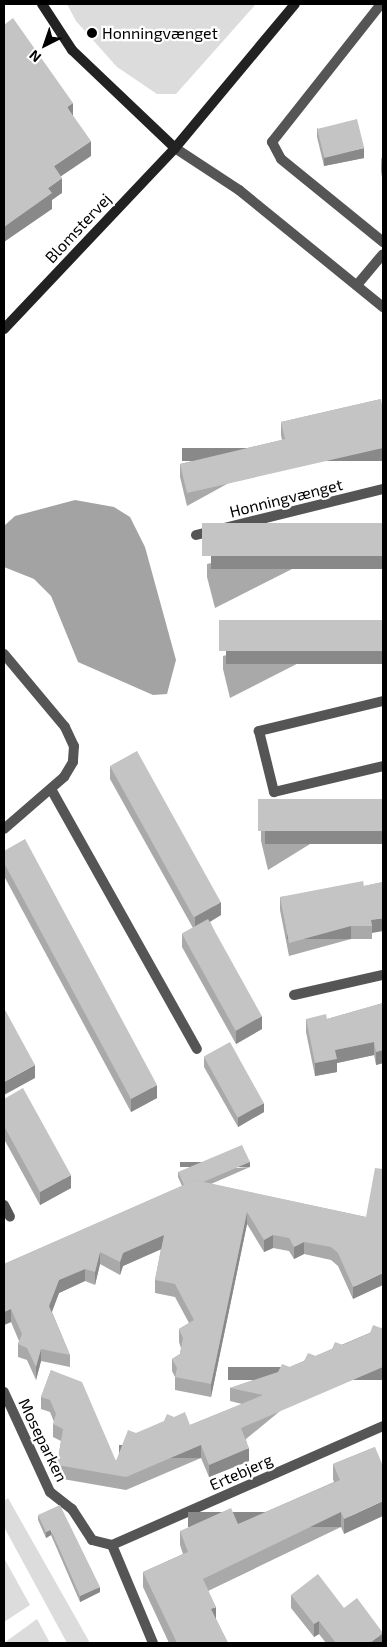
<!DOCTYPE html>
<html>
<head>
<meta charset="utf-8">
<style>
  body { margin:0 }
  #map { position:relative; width:387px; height:1647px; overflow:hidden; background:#fff; font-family:"Exo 2",sans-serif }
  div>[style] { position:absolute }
  .green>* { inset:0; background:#dcdcdc }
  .water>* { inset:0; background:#a3a3a3 }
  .lane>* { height:10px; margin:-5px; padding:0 5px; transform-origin:5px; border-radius:5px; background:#555 }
  .street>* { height:10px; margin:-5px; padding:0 5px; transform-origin:5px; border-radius:5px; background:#555 }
  .secondary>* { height:10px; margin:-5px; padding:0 5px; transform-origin:5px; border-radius:5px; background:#222 }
  .wall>* { inset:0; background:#a9a9a9 }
  .shaded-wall>* { inset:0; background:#898989; transform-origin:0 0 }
  .building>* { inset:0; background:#c4c4c4; transform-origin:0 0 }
  .dots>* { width:14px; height:14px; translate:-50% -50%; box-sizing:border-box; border:2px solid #fff; border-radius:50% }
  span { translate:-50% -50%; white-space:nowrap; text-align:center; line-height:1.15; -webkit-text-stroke:4.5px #fff; paint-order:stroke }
  .poi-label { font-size:16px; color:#000 }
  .left { translate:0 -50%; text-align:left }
  .street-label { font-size:16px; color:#000 }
  .frame { position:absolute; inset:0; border:5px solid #000; pointer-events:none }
  .north { position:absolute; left:20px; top:20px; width:50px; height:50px; -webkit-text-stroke:4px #fff; paint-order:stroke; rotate:221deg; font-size:14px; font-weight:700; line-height:20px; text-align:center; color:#000 }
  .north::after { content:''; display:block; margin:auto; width:18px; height:22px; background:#000; clip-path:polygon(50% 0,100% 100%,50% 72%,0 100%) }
</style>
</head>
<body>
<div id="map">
  <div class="green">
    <div style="clip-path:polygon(67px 4px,256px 4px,176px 94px,157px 94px,117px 67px,76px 21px)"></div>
    <div style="clip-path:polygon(8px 1498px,90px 1643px,67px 1643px,4px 1527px,4px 1501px)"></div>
    <div style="clip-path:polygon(4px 1558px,30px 1605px,4px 1622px)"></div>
    <div style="clip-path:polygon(37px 1619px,50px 1643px,4px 1643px)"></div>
  </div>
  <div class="water">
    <div style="clip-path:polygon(75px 500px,114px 507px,130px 517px,145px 547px,176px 660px,167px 694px,153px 695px,78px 662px,51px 596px,34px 579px,4px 567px,4px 526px,15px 516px)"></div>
  </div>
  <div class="lane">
    <div style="left:381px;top:4px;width:176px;rotate:128.3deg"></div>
    <div style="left:272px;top:142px;width:19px;rotate:62deg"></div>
    <div style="left:281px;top:159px;width:132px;rotate:39.1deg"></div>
    <div style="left:51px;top:789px;width:298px;rotate:60.7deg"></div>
    <div style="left:4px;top:1205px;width:13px;rotate:63deg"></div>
  </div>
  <div class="street">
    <div style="left:175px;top:148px;width:77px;rotate:33.3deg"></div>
    <div style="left:239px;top:190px;width:186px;rotate:39.1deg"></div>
    <div style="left:357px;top:285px;width:40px;rotate:-50deg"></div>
    <div style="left:196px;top:535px;width:193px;rotate:-13.8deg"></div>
    <div style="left:4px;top:654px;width:95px;rotate:50.1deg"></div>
    <div style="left:65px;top:727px;width:21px;rotate:65deg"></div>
    <div style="left:74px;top:746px;width:16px;rotate:94deg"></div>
    <div style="left:73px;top:762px;width:17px;rotate:121deg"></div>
    <div style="left:64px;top:777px;width:79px;rotate:139.1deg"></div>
    <div style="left:383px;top:701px;width:128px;rotate:166.4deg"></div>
    <div style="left:259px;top:731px;width:63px;rotate:76.2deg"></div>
    <div style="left:274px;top:792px;width:112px;rotate:-13.4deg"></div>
    <div style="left:294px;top:995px;width:91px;rotate:-12.7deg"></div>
    <div style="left:4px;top:1392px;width:110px;rotate:65.3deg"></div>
    <div style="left:50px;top:1492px;width:28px;rotate:38deg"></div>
    <div style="left:72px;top:1509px;width:37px;rotate:57deg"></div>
    <div style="left:92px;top:1540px;width:21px;rotate:14deg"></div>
    <div style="left:112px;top:1545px;width:106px;rotate:67.3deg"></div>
    <div style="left:112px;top:1545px;width:296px;rotate:-23.7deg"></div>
  </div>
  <div class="secondary">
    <div style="left:42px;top:4px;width:55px;rotate:56.9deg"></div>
    <div style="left:72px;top:50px;width:142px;rotate:43.6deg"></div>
    <div style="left:4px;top:329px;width:249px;rotate:-46.6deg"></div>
    <div style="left:175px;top:148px;width:187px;rotate:-50.2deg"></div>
  </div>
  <div class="wall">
    <div style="clip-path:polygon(317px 128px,364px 158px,324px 166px,317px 137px)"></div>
    <div style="clip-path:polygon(381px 158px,383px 158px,383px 184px,381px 171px)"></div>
    <div style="clip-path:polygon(381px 399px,187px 506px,180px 477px,180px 464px,282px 440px,281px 435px,281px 422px)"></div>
    <div style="clip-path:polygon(383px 523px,215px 608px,207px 577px,207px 564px)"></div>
    <div style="clip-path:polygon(383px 620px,230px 698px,223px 669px,223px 656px)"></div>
    <div style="clip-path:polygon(110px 766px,221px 915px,210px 922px,262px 1029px,236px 1044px,182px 947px,182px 934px,193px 928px,110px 779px)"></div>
    <div style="clip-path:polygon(383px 799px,268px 870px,261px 841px,261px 828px)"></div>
    <div style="clip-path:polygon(4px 851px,157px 1098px,131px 1112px,4px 876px)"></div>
    <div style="clip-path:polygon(383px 882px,372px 933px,372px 939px,351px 939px,289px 956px,280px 910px,280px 897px,364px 886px)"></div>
    <div style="clip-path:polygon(383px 1003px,383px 1063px,376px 1065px,374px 1055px,337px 1063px,337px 1072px,315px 1076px,306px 1032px,306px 1019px,327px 1019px)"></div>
    <div style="clip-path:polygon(204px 1057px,264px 1112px,238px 1127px,204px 1067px)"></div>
    <div style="clip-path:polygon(4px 1099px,71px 1188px,40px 1205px,4px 1139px)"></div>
    <div style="clip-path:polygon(250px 1167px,211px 1184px,366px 1217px,353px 1299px,338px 1266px,331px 1260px,304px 1254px,294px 1259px,289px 1251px,273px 1248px,264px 1252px,247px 1224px,211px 1397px,175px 1390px,175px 1377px,172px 1371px,172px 1359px,180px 1354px,181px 1348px,179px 1342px,179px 1329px,189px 1323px,175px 1297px,155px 1293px,155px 1280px,161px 1249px,123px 1266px,120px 1275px,100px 1264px,95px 1285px,85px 1281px,59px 1293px,52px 1312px,70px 1355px,70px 1367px,41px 1361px,36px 1380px,27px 1360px,18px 1357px,18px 1344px,19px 1341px,11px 1322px,4px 1325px,4px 1264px,182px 1186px,178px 1177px,178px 1172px)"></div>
    <div style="clip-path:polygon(381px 1328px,246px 1439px,249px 1461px,209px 1477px,201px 1458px,126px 1490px,57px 1478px,57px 1465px,61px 1441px,53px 1437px,53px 1424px,54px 1422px,50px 1412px,41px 1409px,41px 1397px,51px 1370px,116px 1461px,136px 1433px,190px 1425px,242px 1404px,230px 1401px,230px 1388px,278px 1372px)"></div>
    <div style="clip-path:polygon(375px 1447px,344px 1534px,341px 1527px,208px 1591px,216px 1619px,228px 1643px,169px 1643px,143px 1587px,143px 1572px,183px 1554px,180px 1545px,180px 1531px,238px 1524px,334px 1482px,333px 1479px,333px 1464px)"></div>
    <div style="clip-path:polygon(38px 1515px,100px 1592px,80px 1602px,51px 1535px,46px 1538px,38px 1520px)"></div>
    <div style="clip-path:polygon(291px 1595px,344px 1608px,383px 1643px,326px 1643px,319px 1634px,314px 1637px,291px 1608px)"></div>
  </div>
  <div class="shaded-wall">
    <div style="clip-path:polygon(73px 103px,73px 118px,67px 107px)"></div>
    <div style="clip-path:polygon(91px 141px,91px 156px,54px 181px,54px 166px)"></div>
    <div style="clip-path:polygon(364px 148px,364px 158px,324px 166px,324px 157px)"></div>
    <div style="clip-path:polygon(62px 178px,62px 193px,52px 200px,52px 209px,4px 242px,4px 227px,48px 188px)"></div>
    <div style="left:383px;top:448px;width:13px;height:201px;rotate:90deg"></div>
    <div style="left:383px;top:556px;width:13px;height:172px;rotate:90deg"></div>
    <div style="left:383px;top:651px;width:13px;height:157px;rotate:90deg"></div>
    <div style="left:383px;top:831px;width:13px;height:118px;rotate:90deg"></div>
    <div style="clip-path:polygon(221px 902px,221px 915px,195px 930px,195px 917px)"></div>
    <div style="clip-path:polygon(383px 918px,383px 931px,372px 933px,372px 926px,371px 920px)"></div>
    <div style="left:351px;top:926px;width:13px;height:64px;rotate:90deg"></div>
    <div style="clip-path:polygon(262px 1016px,262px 1029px,236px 1044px,236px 1031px)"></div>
    <div style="clip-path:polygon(374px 1042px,374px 1055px,337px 1063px,337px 1072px,315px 1076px,315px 1063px,335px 1050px)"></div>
    <div style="clip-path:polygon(383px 1050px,383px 1063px,376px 1065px,376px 1052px)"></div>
    <div style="clip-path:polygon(35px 1065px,35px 1078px,4px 1095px,4px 1082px)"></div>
    <div style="clip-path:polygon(157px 1085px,157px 1098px,131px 1112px,131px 1099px)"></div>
    <div style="clip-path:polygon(264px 1103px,264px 1112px,238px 1127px,238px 1117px)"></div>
    <div style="left:250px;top:1162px;width:5px;height:70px;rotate:90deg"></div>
    <div style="clip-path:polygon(71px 1175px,71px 1188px,40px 1205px,40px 1192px)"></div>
    <div style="clip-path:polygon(247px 1212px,247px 1224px,211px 1397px,211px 1384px)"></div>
    <div style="clip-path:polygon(164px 1235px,164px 1248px,123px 1266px,120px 1275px,120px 1262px,123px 1253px)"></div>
    <div style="clip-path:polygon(273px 1235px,273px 1248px,264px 1252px,264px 1240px)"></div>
    <div style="clip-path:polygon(304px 1242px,304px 1254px,294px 1259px,294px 1247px)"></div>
    <div style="clip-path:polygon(100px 1252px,100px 1264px,95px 1285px,95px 1272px)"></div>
    <div style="clip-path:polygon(85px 1269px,85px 1281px,59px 1293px,49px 1319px,49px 1306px,59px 1280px)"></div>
    <div style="clip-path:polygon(383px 1273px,383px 1285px,353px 1299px,353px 1287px)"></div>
    <div style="clip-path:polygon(11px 1309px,11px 1322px,4px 1325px,4px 1312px)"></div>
    <div style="clip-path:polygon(41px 1349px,41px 1361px,36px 1380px,36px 1367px)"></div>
    <div style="left:383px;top:1367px;width:13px;height:155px;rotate:90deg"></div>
    <div style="left:201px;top:1445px;width:13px;height:82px;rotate:90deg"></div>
    <div style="clip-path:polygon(249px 1448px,249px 1461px,209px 1477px,209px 1465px)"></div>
    <div style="clip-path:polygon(383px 1501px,383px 1516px,344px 1534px,344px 1519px)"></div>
    <div style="left:341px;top:1512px;width:15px;height:153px;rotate:90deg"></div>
    <div style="clip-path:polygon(51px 1530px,51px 1535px,46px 1538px,46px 1532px)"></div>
    <div style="clip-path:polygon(100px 1587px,100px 1592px,80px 1602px,80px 1596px)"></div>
    <div style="clip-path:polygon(216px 1607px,216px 1622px,211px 1609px)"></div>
    <div style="clip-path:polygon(319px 1621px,319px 1634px,314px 1637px,314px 1624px)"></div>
    <div style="clip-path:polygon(383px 1633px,383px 1643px,370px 1643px)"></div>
  </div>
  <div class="building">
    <div style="clip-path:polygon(13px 18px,73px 103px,67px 107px,91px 141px,54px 166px,62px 178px,48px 188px,52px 193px,4px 227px,4px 25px)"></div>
    <div style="left:357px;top:119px;width:30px;height:41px;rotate:76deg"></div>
    <div style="clip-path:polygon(381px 158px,383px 158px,383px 171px)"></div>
    <div style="clip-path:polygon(381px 399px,383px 410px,383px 448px,187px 493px,180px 464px,285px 439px,281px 422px)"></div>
    <div style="left:383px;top:523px;width:33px;height:181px;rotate:90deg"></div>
    <div style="left:383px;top:620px;width:31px;height:164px;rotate:90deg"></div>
    <div style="left:137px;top:751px;width:173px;height:31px;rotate:61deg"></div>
    <div style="left:383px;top:799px;width:32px;height:125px;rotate:90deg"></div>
    <div style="clip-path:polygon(25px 839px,157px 1085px,131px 1099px,4px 863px,4px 851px)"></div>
    <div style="clip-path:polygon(363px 881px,364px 886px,383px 882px,383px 918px,371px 920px,372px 926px,351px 926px,289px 943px,280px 897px)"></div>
    <div style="left:208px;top:919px;width:111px;height:30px;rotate:61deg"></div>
    <div style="clip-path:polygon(383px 1003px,383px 1050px,376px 1052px,374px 1042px,335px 1050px,337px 1059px,315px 1063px,306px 1019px,326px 1014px,327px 1019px)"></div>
    <div style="clip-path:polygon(4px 1008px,35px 1065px,4px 1082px)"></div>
    <div style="left:230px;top:1042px;width:70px;height:30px;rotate:61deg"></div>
    <div style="clip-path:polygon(23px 1088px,71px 1175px,40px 1192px,4px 1126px,4px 1099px)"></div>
    <div style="clip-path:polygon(242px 1145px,250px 1162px,203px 1182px,195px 1180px,184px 1185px,178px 1172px)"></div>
    <div style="clip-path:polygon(375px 1168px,383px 1169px,383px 1273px,353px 1287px,338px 1253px,331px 1247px,304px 1242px,294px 1247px,289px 1238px,273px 1235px,264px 1240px,247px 1212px,211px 1384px,175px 1377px,177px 1368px,172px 1359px,180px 1354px,183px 1338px,179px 1329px,194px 1320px,175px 1284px,155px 1280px,164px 1235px,123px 1253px,120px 1262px,100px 1252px,95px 1272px,85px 1269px,59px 1280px,49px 1306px,70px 1355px,41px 1349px,36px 1367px,27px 1348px,18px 1344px,22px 1334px,11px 1309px,4px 1312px,4px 1264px,195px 1180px,366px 1217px)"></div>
    <div style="clip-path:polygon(373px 1325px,381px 1328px,383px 1327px,383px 1367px,241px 1428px,249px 1448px,209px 1465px,201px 1445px,126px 1477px,57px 1465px,63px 1429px,53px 1424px,56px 1414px,50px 1400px,41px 1397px,51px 1370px,82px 1382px,116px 1461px,128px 1430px,136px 1433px,164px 1421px,167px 1414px,174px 1417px,185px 1412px,190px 1425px,263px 1395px,230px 1388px,278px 1372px,282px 1364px,290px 1367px,304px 1361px,308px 1353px,316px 1356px,332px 1349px,335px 1342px,343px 1345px,370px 1333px)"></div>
    <div style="clip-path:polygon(375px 1447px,383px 1466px,383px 1501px,344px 1519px,341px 1512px,203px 1579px,216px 1607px,211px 1609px,228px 1643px,177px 1643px,143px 1572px,188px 1552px,180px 1531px,231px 1508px,238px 1524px,340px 1480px,333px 1464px)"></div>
    <div style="clip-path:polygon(60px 1505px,100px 1587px,80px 1596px,51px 1530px,46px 1532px,38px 1515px)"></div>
    <div style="clip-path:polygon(318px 1574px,344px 1608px,357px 1598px,383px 1633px,370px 1643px,336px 1643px,319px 1621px,314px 1624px,291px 1595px)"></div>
  </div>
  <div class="dots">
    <div style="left:92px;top:33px;background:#000"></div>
  </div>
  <div class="poi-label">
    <span class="left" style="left:102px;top:33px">Honningvænget</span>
  </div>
  <div class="street-label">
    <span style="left:78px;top:228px;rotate:-47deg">Blomstervej</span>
    <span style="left:286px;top:498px;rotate:-14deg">Honningvænget</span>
    <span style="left:43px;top:1440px;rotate:64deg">Moseparken</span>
    <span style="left:241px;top:1472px;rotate:-24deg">Ertebjerg</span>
  </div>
  <div class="frame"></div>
  <div class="north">N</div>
</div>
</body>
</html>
